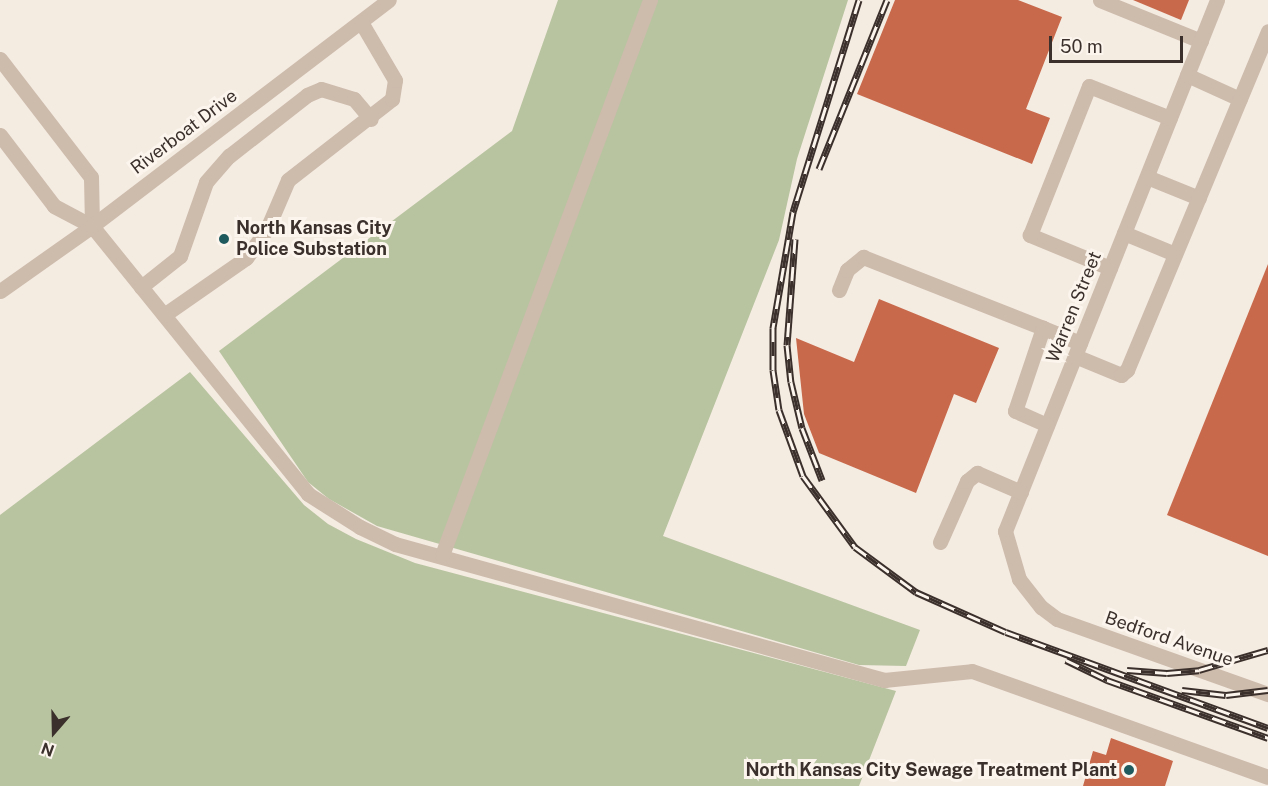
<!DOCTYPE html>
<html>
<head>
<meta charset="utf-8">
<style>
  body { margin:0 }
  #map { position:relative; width:1268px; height:786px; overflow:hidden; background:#f4ebe1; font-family:"Public Sans",sans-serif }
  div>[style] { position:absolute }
  .green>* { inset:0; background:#b8c4a0 }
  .building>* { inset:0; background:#c8694b }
  .minor>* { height:15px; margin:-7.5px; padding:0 7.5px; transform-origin:7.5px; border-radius:7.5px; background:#cdbbac }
  .rail>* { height:7px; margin-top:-3.5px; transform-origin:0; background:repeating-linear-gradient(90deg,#fbf5ee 0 14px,#3b302b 0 28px); box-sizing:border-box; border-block:2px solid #3b302b }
  .dots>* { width:16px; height:16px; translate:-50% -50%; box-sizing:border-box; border:3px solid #fbf5ee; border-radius:50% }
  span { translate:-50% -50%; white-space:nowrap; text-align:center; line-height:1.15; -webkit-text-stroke:6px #fbf5ee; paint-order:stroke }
  .street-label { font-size:18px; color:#3b302b }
  .poi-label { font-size:18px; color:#3b302b; font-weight:700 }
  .left { translate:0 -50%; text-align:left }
  .right { translate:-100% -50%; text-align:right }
  .north { position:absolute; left:24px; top:702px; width:60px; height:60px; -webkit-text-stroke:4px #fbf5ee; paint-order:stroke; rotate:200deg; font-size:16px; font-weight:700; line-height:24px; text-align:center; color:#3b302b }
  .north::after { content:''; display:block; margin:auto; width:21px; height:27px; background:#3b302b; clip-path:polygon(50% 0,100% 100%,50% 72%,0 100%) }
  .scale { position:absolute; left:1049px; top:36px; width:134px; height:27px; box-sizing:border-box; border:3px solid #3b302b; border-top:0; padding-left:8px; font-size:18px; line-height:21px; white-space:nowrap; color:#3b302b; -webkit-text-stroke:4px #fbf5ee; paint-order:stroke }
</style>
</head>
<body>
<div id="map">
  <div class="green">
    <div style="clip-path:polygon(558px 0,848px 0,797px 159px,779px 240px,663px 536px,920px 630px,906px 666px,859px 665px,377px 526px,329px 499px,308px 482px,219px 351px,512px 131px)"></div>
    <div style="clip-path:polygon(190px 372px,304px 505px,328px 524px,356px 539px,415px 563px,896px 691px,859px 786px,0 786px,0 515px)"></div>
  </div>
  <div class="building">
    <div style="clip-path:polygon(895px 0,1018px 0,1062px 17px,1026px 109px,1050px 118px,1032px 164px,857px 94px)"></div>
    <div style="clip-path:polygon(1133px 0,1189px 0,1181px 20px)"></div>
    <div style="clip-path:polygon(1268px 264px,1268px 556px,1167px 515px)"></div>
    <div style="clip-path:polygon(879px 299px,999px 348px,976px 403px,954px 394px,916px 493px,819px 453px,804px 414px,796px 338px,854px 362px)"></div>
    <div style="clip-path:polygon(1111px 738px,1173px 761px,1165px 786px,1083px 786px,1093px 751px,1106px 755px)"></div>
  </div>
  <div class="minor">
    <div style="left:1100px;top:0;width:109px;rotate:22.1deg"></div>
    <div style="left:1217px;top:0;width:572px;rotate:111.76deg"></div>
    <div style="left:1005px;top:531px;width:50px;rotate:73.7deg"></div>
    <div style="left:1019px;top:579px;width:36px;rotate:52deg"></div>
    <div style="left:1041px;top:607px;width:20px;rotate:37deg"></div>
    <div style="left:1057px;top:619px;width:224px;rotate:19.6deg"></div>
    <div style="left:0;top:59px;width:149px;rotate:52.4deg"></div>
    <div style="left:91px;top:177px;width:49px;rotate:88.8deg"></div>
    <div style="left:1187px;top:75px;width:58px;rotate:24.4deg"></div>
    <div style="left:0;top:135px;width:89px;rotate:52.7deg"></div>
    <div style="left:54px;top:206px;width:43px;rotate:27.8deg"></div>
    <div style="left:92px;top:226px;width:344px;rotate:51.1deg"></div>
    <div style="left:308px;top:494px;width:62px;rotate:32.4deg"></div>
    <div style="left:360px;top:527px;width:39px;rotate:26deg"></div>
    <div style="left:395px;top:544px;width:508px;rotate:15.54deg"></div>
    <div style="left:884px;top:680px;width:88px;rotate:-5.8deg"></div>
    <div style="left:972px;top:671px;width:314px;rotate:19.7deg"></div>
    <div style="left:1147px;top:177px;width:56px;rotate:22deg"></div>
    <div style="left:1124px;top:233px;width:55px;rotate:22.4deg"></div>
    <div style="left:1110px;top:268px;width:87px;rotate:-157.6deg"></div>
    <div style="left:1030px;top:235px;width:160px;rotate:-68.4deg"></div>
    <div style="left:1089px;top:86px;width:87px;rotate:21.6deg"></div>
    <div style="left:141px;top:287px;width:50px;rotate:-38.5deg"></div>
    <div style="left:180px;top:256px;width:78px;rotate:-70.6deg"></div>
    <div style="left:206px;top:182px;width:35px;rotate:-49deg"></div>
    <div style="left:229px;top:156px;width:99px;rotate:-38deg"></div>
    <div style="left:307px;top:95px;width:15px;rotate:-23deg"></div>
    <div style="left:321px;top:89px;width:34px;rotate:17deg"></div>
    <div style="left:354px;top:99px;width:26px;rotate:50deg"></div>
    <div style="left:839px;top:290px;width:22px;rotate:-68deg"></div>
    <div style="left:847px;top:270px;width:21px;rotate:-39deg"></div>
    <div style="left:863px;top:257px;width:193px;rotate:21.5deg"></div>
    <div style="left:0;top:291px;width:113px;rotate:-35.2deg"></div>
    <div style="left:92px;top:226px;width:373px;rotate:-37.3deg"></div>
    <div style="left:164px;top:315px;width:100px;rotate:-34.8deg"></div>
    <div style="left:246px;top:258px;width:36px;rotate:-54deg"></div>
    <div style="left:267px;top:229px;width:53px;rotate:-66.8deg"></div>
    <div style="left:288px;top:180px;width:132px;rotate:-37.9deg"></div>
    <div style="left:392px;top:99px;width:19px;rotate:-81deg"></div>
    <div style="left:395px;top:80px;width:67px;rotate:-120.4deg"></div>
    <div style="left:1075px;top:356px;width:50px;rotate:22.4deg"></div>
    <div style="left:1121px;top:375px;width:8px;rotate:-40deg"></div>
    <div style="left:1127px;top:370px;width:367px;rotate:-67.4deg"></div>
    <div style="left:1047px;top:425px;width:35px;rotate:-156deg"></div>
    <div style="left:1015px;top:411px;width:88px;rotate:-71.4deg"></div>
    <div style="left:1043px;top:328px;width:40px;rotate:22deg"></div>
    <div style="left:940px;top:542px;width:67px;rotate:-66.1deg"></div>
    <div style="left:967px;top:481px;width:13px;rotate:-39deg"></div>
    <div style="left:977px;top:473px;width:48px;rotate:23.4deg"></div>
    <div style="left:442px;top:555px;width:593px;rotate:-69.46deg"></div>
  </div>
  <div class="rail">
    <div style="left:859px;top:0;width:222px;rotate:107.3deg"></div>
    <div style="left:793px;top:212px;width:118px;rotate:99.8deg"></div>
    <div style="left:773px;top:328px;width:42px;rotate:90deg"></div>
    <div style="left:773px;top:370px;width:40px;rotate:81.5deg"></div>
    <div style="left:779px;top:410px;width:70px;rotate:70deg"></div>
    <div style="left:803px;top:476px;width:88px;rotate:53.8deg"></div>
    <div style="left:855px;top:547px;width:76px;rotate:36.4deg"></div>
    <div style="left:916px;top:592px;width:98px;rotate:24deg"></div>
    <div style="left:1006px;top:632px;width:279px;rotate:20.1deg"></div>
    <div style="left:819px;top:169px;width:182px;rotate:-68.1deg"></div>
    <div style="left:795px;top:239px;width:106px;rotate:94.3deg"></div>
    <div style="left:787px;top:345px;width:37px;rotate:84deg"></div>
    <div style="left:791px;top:382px;width:47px;rotate:76.6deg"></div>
    <div style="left:802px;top:428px;width:56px;rotate:69deg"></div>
    <div style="left:1066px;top:660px;width:46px;rotate:26deg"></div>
    <div style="left:1107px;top:680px;width:171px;rotate:19.8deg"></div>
    <div style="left:1127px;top:670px;width:40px;rotate:4.3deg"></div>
    <div style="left:1167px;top:673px;width:32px;rotate:-5deg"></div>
    <div style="left:1199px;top:670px;width:72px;rotate:-16.2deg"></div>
    <div style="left:1182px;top:690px;width:44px;rotate:6.5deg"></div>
    <div style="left:1226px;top:695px;width:42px;rotate:-6.8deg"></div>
  </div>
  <div class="dots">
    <div style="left:224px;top:239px;background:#1f5a5e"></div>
    <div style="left:1129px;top:770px;background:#1f5a5e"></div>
  </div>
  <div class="street-label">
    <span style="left:184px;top:132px;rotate:-37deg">Riverboat Drive</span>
    <span style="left:1074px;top:307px;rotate:-68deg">Warren Street</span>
    <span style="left:1169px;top:639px;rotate:19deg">Bedford Avenue</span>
  </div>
  <div class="poi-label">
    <span class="left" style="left:236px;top:239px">North Kansas City<br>Police Substation</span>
    <span class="right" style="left:1117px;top:770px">North Kansas City Sewage Treatment Plant</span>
  </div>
  <div class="north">N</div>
  <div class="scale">50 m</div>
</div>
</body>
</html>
